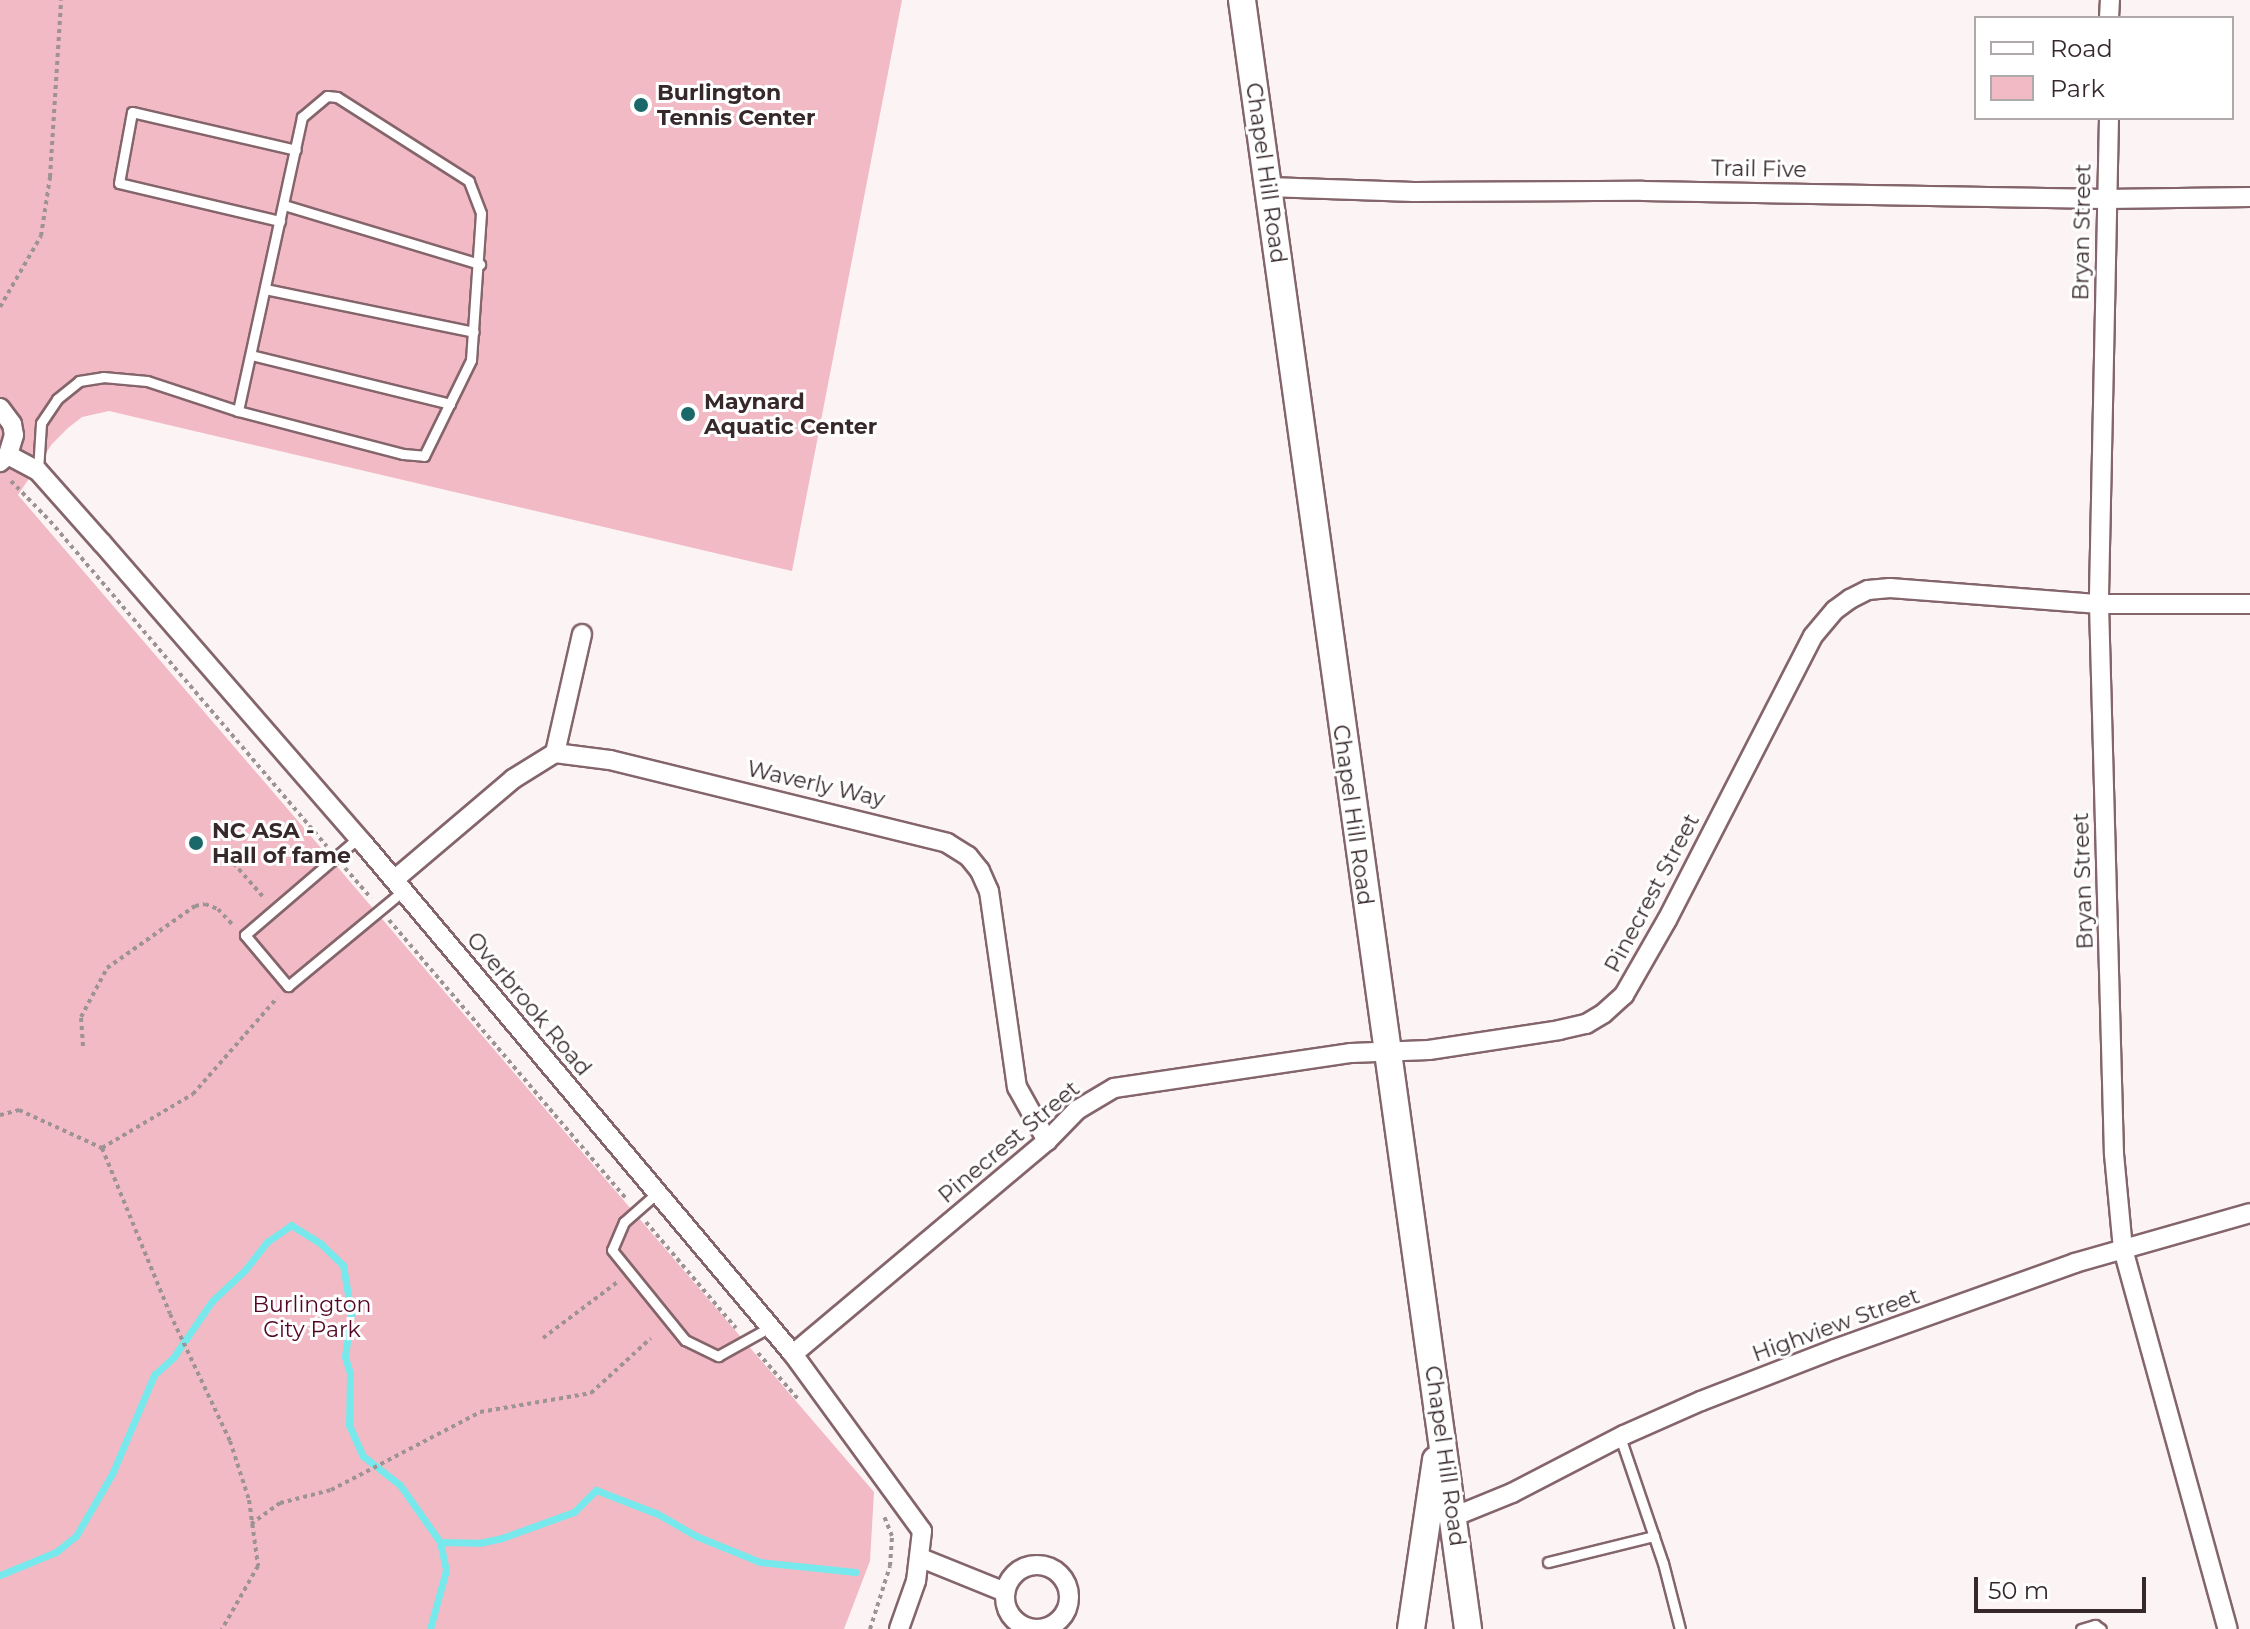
<!DOCTYPE html>
<html>
<head>
<meta charset="utf-8">
<style>
  body { margin:0 }
  #map { position:relative; width:2250px; height:1629px; overflow:hidden; background:#fbf3f4; font-family:Montserrat,sans-serif }
  div>[style] { position:absolute }
  .green>* { inset:0; background:#f2bac5 }
  .stream>* { height:7px; margin:-3.5px; padding:0 3.5px; transform-origin:3.5px; border-radius:3.5px; background:#77e9ec }
  .path>* { height:4px; margin-top:-2px; transform-origin:0; background:repeating-linear-gradient(90deg,#9d9294 0 4px,transparent 0 8px) }
  .roads { filter:drop-shadow(2px 0 #84656b) drop-shadow(-2px 0 #84656b) drop-shadow(0 2px #84656b) drop-shadow(0 -2px #84656b) }
  .lane>* { height:9px; margin:-4.5px; padding:0 4.5px; transform-origin:4.5px; border-radius:4.5px; background:#fff }
  .street>* { height:18px; margin:-9px; padding:0 9px; transform-origin:9px; border-radius:9px; background:#fff }
  .street>.ring { margin:-9px; padding:0; box-sizing:content-box; background:none; border:18px solid #fff; border-radius:50% }
  .secondary>* { height:26px; margin:-13px; padding:0 13px; transform-origin:13px; border-radius:13px; background:#fff }
  .dots>* { width:22px; height:22px; translate:-50% -50%; box-sizing:border-box; border:4px solid #fff; border-radius:50% }
  span { translate:-50% -50%; white-space:nowrap; text-align:center; line-height:1.15; -webkit-text-stroke:6px #fff; paint-order:stroke }
  .poi-label { font-size:22px; color:#36282b; font-weight:700 }
  .left { translate:0 -50%; text-align:left }
  .street-label { font-size:22px; color:#36282b }
  .park-label { font-size:22px; color:#530724 }
  .legend { position:absolute; left:1974px; top:16px; width:260px; height:104px; box-sizing:border-box; background:#fff; border:2px solid #afa9aa; margin:0; padding:10px 14px; list-style:none; font-size:24px; color:#36282b }
  .legend li { display:flex; align-items:center; gap:16px; height:40px }
  .legend b { width:40px; border:2px solid #afa9aa }
  .scale { position:absolute; left:1974px; top:1577px; width:172px; height:36px; box-sizing:border-box; border:4px solid #36282b; border-top:0; padding-left:10px; font-size:24px; line-height:28px; white-space:nowrap; color:#36282b; -webkit-text-stroke:6px #fff; paint-order:stroke }
</style>
</head>
<body>
<div id="map">
  <div class="green">
    <div style="clip-path:polygon(0 0,902px 0,792px 571px,109px 411px,82px 417px,68px 428px,52px 444px,18px 495px,874px 1492px,870px 1561px,844px 1629px,0 1629px)"></div>
  </div>
  <div class="stream">
    <div style="left:440px;top:1542px;width:39px;rotate:1deg"></div>
    <div style="left:479px;top:1543px;width:24px;rotate:-12deg"></div>
    <div style="left:502px;top:1538px;width:77px;rotate:-19.9deg"></div>
    <div style="left:574px;top:1512px;width:31px;rotate:-45deg"></div>
    <div style="left:596px;top:1490px;width:66px;rotate:21.2deg"></div>
    <div style="left:658px;top:1514px;width:44px;rotate:30.1deg"></div>
    <div style="left:696px;top:1536px;width:69px;rotate:22.1deg"></div>
    <div style="left:760px;top:1562px;width:96px;rotate:6deg"></div>
    <div style="left:0;top:1575px;width:61px;rotate:-22.3deg"></div>
    <div style="left:56px;top:1552px;width:26px;rotate:-39deg"></div>
    <div style="left:76px;top:1536px;width:72px;rotate:-59.9deg"></div>
    <div style="left:112px;top:1474px;width:108px;rotate:-67deg"></div>
    <div style="left:154px;top:1375px;width:25px;rotate:-42deg"></div>
    <div style="left:173px;top:1358px;width:69px;rotate:-55.6deg"></div>
    <div style="left:212px;top:1301px;width:45px;rotate:-43.2deg"></div>
    <div style="left:245px;top:1270px;width:36px;rotate:-52deg"></div>
    <div style="left:267px;top:1242px;width:29px;rotate:-35deg"></div>
    <div style="left:291px;top:1225px;width:36px;rotate:32deg"></div>
    <div style="left:321px;top:1244px;width:30px;rotate:44deg"></div>
    <div style="left:343px;top:1265px;width:49px;rotate:80.5deg"></div>
    <div style="left:351px;top:1313px;width:44px;rotate:97.8deg"></div>
    <div style="left:345px;top:1357px;width:17px;rotate:73deg"></div>
    <div style="left:350px;top:1373px;width:52px;rotate:91.1deg"></div>
    <div style="left:349px;top:1425px;width:34px;rotate:66deg"></div>
    <div style="left:363px;top:1456px;width:47px;rotate:38.1deg"></div>
    <div style="left:400px;top:1485px;width:70px;rotate:54.9deg"></div>
    <div style="left:440px;top:1542px;width:29px;rotate:78deg"></div>
    <div style="left:446px;top:1570px;width:61px;rotate:105.2deg"></div>
  </div>
  <div class="path">
    <div style="left:0;top:307px;width:82px;rotate:-60deg"></div>
    <div style="left:41px;top:236px;width:60px;rotate:-81.3deg"></div>
    <div style="left:50px;top:177px;width:177px;rotate:-86.4deg"></div>
    <div style="left:11px;top:481px;width:56px;rotate:45.7deg"></div>
    <div style="left:50px;top:521px;width:427px;rotate:49.6deg"></div>
    <div style="left:223px;top:851px;width:64px;rotate:48.8deg"></div>
    <div style="left:345px;top:868px;width:40px;rotate:49deg"></div>
    <div style="left:389px;top:920px;width:367px;rotate:49.6deg"></div>
    <div style="left:83px;top:1046px;width:29px;rotate:-94deg"></div>
    <div style="left:81px;top:1017px;width:55px;rotate:-62deg"></div>
    <div style="left:107px;top:968px;width:108px;rotate:-35.2deg"></div>
    <div style="left:195px;top:906px;width:10px;rotate:-11deg"></div>
    <div style="left:205px;top:904px;width:14px;rotate:21deg"></div>
    <div style="left:218px;top:909px;width:21px;rotate:47deg"></div>
    <div style="left:0;top:1115px;width:20px;rotate:-15deg"></div>
    <div style="left:19px;top:1110px;width:91px;rotate:24.6deg"></div>
    <div style="left:102px;top:1148px;width:179px;rotate:67.7deg"></div>
    <div style="left:170px;top:1314px;width:140px;rotate:64.7deg"></div>
    <div style="left:230px;top:1441px;width:62px;rotate:72.1deg"></div>
    <div style="left:249px;top:1500px;width:67px;rotate:82.2deg"></div>
    <div style="left:258px;top:1566px;width:73px;rotate:119.7deg"></div>
    <div style="left:102px;top:1148px;width:106px;rotate:-30.7deg"></div>
    <div style="left:193px;top:1094px;width:128px;rotate:-48.8deg"></div>
    <div style="left:646px;top:1222px;width:139px;rotate:49.7deg"></div>
    <div style="left:543px;top:1338px;width:95px;rotate:-36.9deg"></div>
    <div style="left:758px;top:1353px;width:62px;rotate:48.9deg"></div>
    <div style="left:251px;top:1524px;width:36px;rotate:-36deg"></div>
    <div style="left:280px;top:1503px;width:53px;rotate:-14.3deg"></div>
    <div style="left:331px;top:1490px;width:168px;rotate:-27.6deg"></div>
    <div style="left:480px;top:1412px;width:113px;rotate:-9.7deg"></div>
    <div style="left:591px;top:1393px;width:81px;rotate:-42.5deg"></div>
    <div style="left:870px;top:1629px;width:66px;rotate:-72.4deg"></div>
    <div style="left:890px;top:1566px;width:30px;rotate:-86deg"></div>
    <div style="left:892px;top:1536px;width:22px;rotate:-112deg"></div>
  </div>
  <div class="roads">
    <div class="lane">
      <div style="left:284px;top:205px;width:205px;rotate:16.8deg"></div>
      <div style="left:280px;top:221px;width:165px;rotate:-166.7deg"></div>
      <div style="left:119px;top:183px;width:72px;rotate:-79.6deg"></div>
      <div style="left:132px;top:112px;width:168px;rotate:13deg"></div>
      <div style="left:265px;top:289px;width:213px;rotate:11.6deg"></div>
      <div style="left:251px;top:355px;width:205px;rotate:13.8deg"></div>
      <div style="left:38px;top:470px;width:47px;rotate:-86.3deg"></div>
      <div style="left:41px;top:423px;width:29px;rotate:-56deg"></div>
      <div style="left:57px;top:399px;width:28px;rotate:-39deg"></div>
      <div style="left:79px;top:381px;width:24px;rotate:-9deg"></div>
      <div style="left:103px;top:377px;width:44px;rotate:5.2deg"></div>
      <div style="left:147px;top:381px;width:96px;rotate:18.2deg"></div>
      <div style="left:238px;top:411px;width:171px;rotate:14.6deg"></div>
      <div style="left:403px;top:454px;width:21px;rotate:5deg"></div>
      <div style="left:424px;top:456px;width:107px;rotate:-63.9deg"></div>
      <div style="left:471px;top:360px;width:147px;rotate:-86.1deg"></div>
      <div style="left:481px;top:213px;width:34px;rotate:-111deg"></div>
      <div style="left:469px;top:181px;width:156px;rotate:-147.5deg"></div>
      <div style="left:337px;top:97px;width:10px;rotate:-174deg"></div>
      <div style="left:327px;top:96px;width:33px;rotate:140deg"></div>
      <div style="left:302px;top:117px;width:301px;rotate:102.3deg"></div>
      <div style="left:358px;top:838px;width:149px;rotate:139.4deg"></div>
      <div style="left:245px;top:935px;width:67px;rotate:49.9deg"></div>
      <div style="left:288px;top:986px;width:149px;rotate:-39.6deg"></div>
      <div style="left:657px;top:1193px;width:44px;rotate:138.7deg"></div>
      <div style="left:624px;top:1222px;width:30px;rotate:113deg"></div>
      <div style="left:612px;top:1250px;width:116px;rotate:51deg"></div>
      <div style="left:685px;top:1340px;width:37px;rotate:26deg"></div>
      <div style="left:718px;top:1356px;width:60px;rotate:-29.1deg"></div>
      <div style="left:1620px;top:1437px;width:133px;rotate:71.2deg"></div>
      <div style="left:1663px;top:1563px;width:68px;rotate:75.6deg"></div>
      <div style="left:1548px;top:1562px;width:109px;rotate:-13.8deg"></div>
      <div style="left:2081px;top:1629px;width:15px;rotate:-16deg"></div>
      <div style="left:2095px;top:1625px;width:7px;rotate:34deg"></div>
    </div>
    <div class="street">
      <div style="left:2109px;top:18px;width:18px;rotate:-87deg"></div>
      <div style="left:2109px;top:118px;width:486px;rotate:91.2deg"></div>
      <div style="left:2099px;top:604px;width:550px;rotate:88.44deg"></div>
      <div style="left:2114px;top:1154px;width:95px;rotate:84.6deg"></div>
      <div style="left:2123px;top:1249px;width:394px;rotate:74.6deg"></div>
      <div style="left:1268px;top:187px;width:146px;rotate:2deg"></div>
      <div style="left:1414px;top:192px;width:229px;rotate:-0.3deg"></div>
      <div style="left:1643px;top:191px;width:462px;rotate:1deg"></div>
      <div style="left:2105px;top:199px;width:145px;rotate:-0.8deg"></div>
      <div style="left:0;top:408px;width:20px;rotate:53deg"></div>
      <div style="left:12px;top:424px;width:11px;rotate:80deg"></div>
      <div style="left:14px;top:435px;width:21px;rotate:107deg"></div>
      <div style="left:8px;top:455px;width:11px;rotate:139deg"></div>
      <div style="left:8px;top:455px;width:34px;rotate:28deg"></div>
      <div style="left:38px;top:471px;width:96px;rotate:48.4deg"></div>
      <div style="left:102px;top:543px;width:398px;rotate:49deg"></div>
      <div style="left:363px;top:843px;width:668px;rotate:49.92deg"></div>
      <div style="left:793px;top:1354px;width:219px;rotate:53.9deg"></div>
      <div style="left:922px;top:1531px;width:50px;rotate:96.8deg"></div>
      <div style="left:916px;top:1581px;width:51px;rotate:109.5deg"></div>
      <div style="left:555px;top:753px;width:122px;rotate:-77.2deg"></div>
      <div style="left:394px;top:880px;width:156px;rotate:-40.3deg"></div>
      <div style="left:513px;top:779px;width:49px;rotate:-31.8deg"></div>
      <div style="left:555px;top:753px;width:55px;rotate:7.3deg"></div>
      <div style="left:610px;top:760px;width:347px;rotate:13.8deg"></div>
      <div style="left:947px;top:843px;width:25px;rotate:32deg"></div>
      <div style="left:968px;top:856px;width:19px;rotate:51deg"></div>
      <div style="left:980px;top:871px;width:22px;rotate:66deg"></div>
      <div style="left:989px;top:891px;width:198px;rotate:81.9deg"></div>
      <div style="left:1017px;top:1087px;width:62px;rotate:60.9deg"></div>
      <div style="left:793px;top:1354px;width:331px;rotate:-40deg"></div>
      <div style="left:1047px;top:1141px;width:43px;rotate:-45.9deg"></div>
      <div style="left:1077px;top:1110px;width:43px;rotate:-30.7deg"></div>
      <div style="left:1114px;top:1088px;width:240px;rotate:-8.4deg"></div>
      <div style="left:1351px;top:1053px;width:78px;rotate:-2.2deg"></div>
      <div style="left:1429px;top:1050px;width:132px;rotate:-8.7deg"></div>
      <div style="left:1559px;top:1030px;width:28px;rotate:-13deg"></div>
      <div style="left:1586px;top:1024px;width:21px;rotate:-31deg"></div>
      <div style="left:1604px;top:1013px;width:27px;rotate:-42deg"></div>
      <div style="left:1624px;top:995px;width:86px;rotate:-60.2deg"></div>
      <div style="left:1667px;top:920px;width:319px;rotate:-62.8deg"></div>
      <div style="left:1813px;top:636px;width:34px;rotate:-50deg"></div>
      <div style="left:1835px;top:610px;width:19px;rotate:-36deg"></div>
      <div style="left:1850px;top:599px;width:20px;rotate:-27deg"></div>
      <div style="left:1868px;top:590px;width:22px;rotate:-5deg"></div>
      <div style="left:1890px;top:588px;width:210px;rotate:4.4deg"></div>
      <div style="left:2099px;top:604px;width:151px"></div>
      <div style="left:1453px;top:1517px;width:64px;rotate:-22.1deg"></div>
      <div style="left:1512px;top:1493px;width:126px;rotate:-27.4deg"></div>
      <div style="left:1624px;top:1435px;width:84px;rotate:-23.8deg"></div>
      <div style="left:1701px;top:1401px;width:144px;rotate:-21.2deg"></div>
      <div style="left:1835px;top:1349px;width:255px;rotate:-19.7deg"></div>
      <div style="left:2075px;top:1263px;width:182px;rotate:-15.9deg"></div>
      <div style="left:921px;top:1558px;width:91px;rotate:22deg"></div>
      <div class="ring" style="left:1005px;top:1565px;width:46px;height:46px"></div>
    </div>
    <div class="secondary">
      <div style="left:1242px;top:0;width:1645px;rotate:82.1deg"></div>
      <div style="left:1411px;top:1629px;width:171px;rotate:-81.6deg"></div>
    </div>
  </div>
  <div class="dots">
    <div style="left:641px;top:105px;background:#1b686a"></div>
    <div style="left:688px;top:414px;background:#1b686a"></div>
    <div style="left:196px;top:843px;background:#1b686a"></div>
  </div>
  <div class="poi-label">
    <span class="left" style="left:657px;top:105px">Burlington<br>Tennis Center</span>
    <span class="left" style="left:704px;top:414px">Maynard<br>Aquatic Center</span>
    <span class="left" style="left:212px;top:843px">NC ASA -<br>Hall of fame</span>
  </div>
  <div class="street-label">
    <span style="left:1759px;top:169px;rotate:1deg">Trail Five</span>
    <span style="left:1266px;top:173px;rotate:82deg">Chapel Hill Road</span>
    <span style="left:2082px;top:232px;rotate:-89deg">Bryan Street</span>
    <span style="left:816px;top:784px;rotate:13deg">Waverly Way</span>
    <span style="left:1353px;top:815px;rotate:82deg">Chapel Hill Road</span>
    <span style="left:2083px;top:881px;rotate:-92deg">Bryan Street</span>
    <span style="left:1652px;top:893px;rotate:-62deg">Pinecrest Street</span>
    <span style="left:529px;top:1004px;rotate:50deg">Overbrook Road</span>
    <span style="left:1009px;top:1142px;rotate:-40deg">Pinecrest Street</span>
    <span style="left:1836px;top:1325px;rotate:-20deg">Highview Street</span>
    <span style="left:1445px;top:1456px;rotate:82deg">Chapel Hill Road</span>
  </div>
  <div class="park-label">
    <span style="left:312px;top:1317px">Burlington<br>City Park</span>
  </div>
  <ul class="legend">
  <li><b style="height:10px;background:#fff"></b>Road</li>
  <li><b style="height:22px;background:#f2bac5"></b>Park</li>
  </ul>
  <div class="scale">50 m</div>
</div>
</body>
</html>
